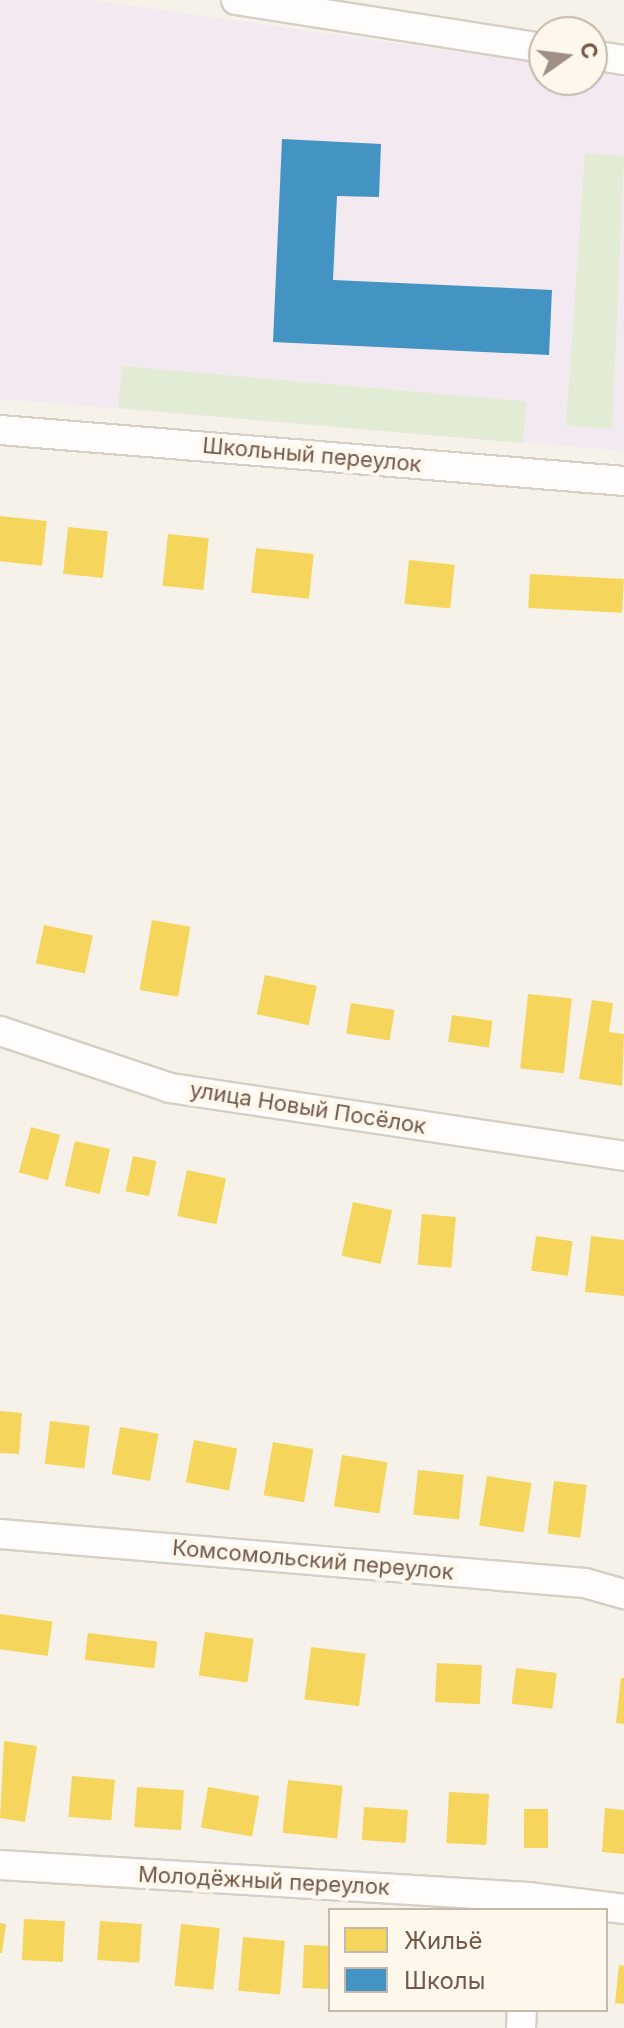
<!DOCTYPE html>
<html>
<head>
<meta charset="utf-8">
<style>
  body { margin:0 }
  #map { position:relative; width:624px; height:2028px; overflow:hidden; background:#f6f2ea; font-family:Inter,sans-serif }
  div>[style] { position:absolute }
  .education>* { inset:0; background:#f3e9f1 }
  .green>* { inset:0; background:#e2ecd5; transform-origin:0 0 }
  .homes>* { inset:0; background:#f6d55c; transform-origin:0 0 }
  .schools>* { inset:0; background:#4393c3 }
  .roads { filter:drop-shadow(2px 0 #d5cfc8) drop-shadow(-2px 0 #d5cfc8) drop-shadow(0 2px #d5cfc8) drop-shadow(0 -2px #d5cfc8) }
  .street>* { height:28px; margin:-14px; padding:0 14px; transform-origin:14px; border-radius:14px; background:#fefdfc }
  span { translate:-50% -50%; white-space:nowrap; text-align:center; line-height:1.15; -webkit-text-stroke:8px #fef7eb; paint-order:stroke }
  .street-label { font-size:22px; color:#735a4b }
  .legend { position:absolute; left:328px; top:1908px; width:280px; height:104px; box-sizing:border-box; background:#fef7eb; border:2px solid #c6b8ab; margin:0; padding:10px 14px; list-style:none; font-size:24px; color:#735a4b }
  .legend li { display:flex; align-items:center; gap:16px; height:40px }
  .legend b { width:40px; border:2px solid #c6b8ab }
  .north { position:absolute; left:528px; top:16px; width:80px; height:80px; box-sizing:border-box; background:#fef7eb; border:2px solid #c6b8ab; border-radius:50%; rotate:76deg; font-size:22px; font-weight:700; line-height:32px; text-align:center; color:#735a4b }
  .north::after { content:''; display:block; margin:auto; width:28px; height:36px; background:#a18f83; clip-path:polygon(50% 0,100% 100%,50% 72%,0 100%) }
</style>
</head>
<body>
<div id="map">
  <div class="education">
    <div style="clip-path:polygon(0 0,91px 0,544px 64px,544px 80px,592px 80px,592px 71px,624px 76px,624px 451px,0 399px)"></div>
  </div>
  <div class="green">
    <div style="clip-path:polygon(585px 153px,624px 156px,612px 429px,566px 425px)"></div>
    <div style="left:122px;top:366px;width:406px;height:42px;rotate:5deg"></div>
  </div>
  <div class="homes">
    <div style="left:0;top:516px;width:47px;height:45px;rotate:6deg"></div>
    <div style="left:68px;top:527px;width:40px;height:47px;rotate:6deg"></div>
    <div style="left:168px;top:534px;width:41px;height:52px;rotate:6deg"></div>
    <div style="left:256px;top:548px;width:58px;height:45px;rotate:6deg"></div>
    <div style="left:409px;top:560px;width:46px;height:44px;rotate:6deg"></div>
    <div style="left:530px;top:574px;width:94px;height:34px;rotate:3deg"></div>
    <div style="left:152px;top:920px;width:39px;height:71px;rotate:10deg"></div>
    <div style="left:44px;top:925px;width:50px;height:39px;rotate:12deg"></div>
    <div style="left:265px;top:975px;width:53px;height:40px;rotate:12deg"></div>
    <div style="left:528px;top:994px;width:44px;height:75px;rotate:6deg"></div>
    <div style="clip-path:polygon(592px 1000px,613px 1003px,609px 1032px,624px 1034px,622px 1086px,579px 1079px)"></div>
    <div style="left:351px;top:1003px;width:44px;height:31px;rotate:9deg"></div>
    <div style="left:452px;top:1015px;width:41px;height:27px;rotate:8deg"></div>
    <div style="left:31px;top:1127px;width:30px;height:47px;rotate:15deg"></div>
    <div style="left:75px;top:1141px;width:36px;height:46px;rotate:13deg"></div>
    <div style="left:133px;top:1156px;width:24px;height:36px;rotate:12deg"></div>
    <div style="left:187px;top:1170px;width:40px;height:47px;rotate:12deg"></div>
    <div style="left:353px;top:1202px;width:40px;height:55px;rotate:12deg"></div>
    <div style="left:422px;top:1214px;width:34px;height:51px;rotate:5deg"></div>
    <div style="left:536px;top:1236px;width:37px;height:35px;rotate:8deg"></div>
    <div style="clip-path:polygon(591px 1236px,624px 1240px,624px 1296px,585px 1292px)"></div>
    <div style="clip-path:polygon(0 1411px,22px 1413px,19px 1454px,0 1453px)"></div>
    <div style="left:50px;top:1421px;width:40px;height:43px;rotate:7deg"></div>
    <div style="left:120px;top:1427px;width:39px;height:48px;rotate:10deg"></div>
    <div style="left:194px;top:1440px;width:44px;height:43px;rotate:11deg"></div>
    <div style="left:273px;top:1442px;width:41px;height:54px;rotate:10deg"></div>
    <div style="left:342px;top:1455px;width:46px;height:52px;rotate:9deg"></div>
    <div style="left:418px;top:1470px;width:46px;height:45px;rotate:6deg"></div>
    <div style="left:487px;top:1476px;width:45px;height:50px;rotate:9deg"></div>
    <div style="left:554px;top:1481px;width:33px;height:53px;rotate:7deg"></div>
    <div style="left:0;top:1614px;width:53px;height:35px;rotate:8deg"></div>
    <div style="left:205px;top:1632px;width:49px;height:44px;rotate:8deg"></div>
    <div style="left:88px;top:1633px;width:70px;height:27px;rotate:7deg"></div>
    <div style="left:311px;top:1647px;width:55px;height:53px;rotate:7deg"></div>
    <div style="left:437px;top:1663px;width:45px;height:39px;rotate:3deg"></div>
    <div style="left:516px;top:1668px;width:41px;height:36px;rotate:7deg"></div>
    <div style="clip-path:polygon(621px 1678px,624px 1678px,624px 1724px,616px 1723px)"></div>
    <div style="clip-path:polygon(4px 1741px,37px 1746px,25px 1822px,0 1818px)"></div>
    <div style="left:72px;top:1776px;width:43px;height:41px;rotate:5deg"></div>
    <div style="left:288px;top:1780px;width:55px;height:53px;rotate:6deg"></div>
    <div style="left:137px;top:1787px;width:47px;height:40px;rotate:4deg"></div>
    <div style="left:208px;top:1787px;width:52px;height:41px;rotate:10deg"></div>
    <div style="left:449px;top:1792px;width:40px;height:51px;rotate:3deg"></div>
    <div style="left:364px;top:1807px;width:44px;height:33px;rotate:4deg"></div>
    <div style="clip-path:polygon(605px 1808px,624px 1810px,624px 1854px,602px 1852px)"></div>
    <div style="left:548px;top:1809px;width:39px;height:24px;rotate:90deg"></div>
    <div style="left:24px;top:1919px;width:41px;height:41px;rotate:3deg"></div>
    <div style="left:100px;top:1921px;width:42px;height:39px;rotate:4deg"></div>
    <div style="clip-path:polygon(0 1923px,6px 1924px,2px 1953px,0 1953px)"></div>
    <div style="left:181px;top:1924px;width:39px;height:62px;rotate:6deg"></div>
    <div style="left:243px;top:1937px;width:42px;height:54px;rotate:5deg"></div>
    <div style="left:304px;top:1945px;width:26px;height:43px;rotate:2deg"></div>
    <div style="clip-path:polygon(619px 1965px,624px 1966px,624px 2004px,615px 2003px)"></div>
  </div>
  <div class="schools">
    <div style="clip-path:polygon(282px 139px,381px 144px,379px 197px,337px 196px,333px 280px,552px 290px,549px 355px,273px 342px)"></div>
  </div>
  <div class="roads">
    <div class="street">
      <div style="left:236px;top:0;width:312px;rotate:8.9deg"></div>
      <div style="left:592px;top:55px;width:32px;rotate:9deg"></div>
      <div style="left:0;top:430px;width:626px;rotate:4.67deg"></div>
      <div style="left:0;top:1031px;width:179px;rotate:18.5deg"></div>
      <div style="left:170px;top:1088px;width:459px;rotate:8.5deg"></div>
      <div style="left:0;top:1534px;width:587px;rotate:4.79deg"></div>
      <div style="left:585px;top:1583px;width:41px;rotate:15.8deg"></div>
      <div style="left:0;top:1865px;width:529px;rotate:3.47deg"></div>
      <div style="left:527px;top:1910px;width:13px;rotate:-86deg"></div>
      <div style="left:528px;top:1897px;width:97px;rotate:7.1deg"></div>
      <div style="left:521px;top:2028px;width:18px;rotate:-87deg"></div>
    </div>
  </div>
  <div class="street-label">
    <span style="left:312px;top:455px;rotate:5deg">Школьный переулок</span>
    <span style="left:308px;top:1108px;rotate:9deg">улица Новый Посёлок</span>
    <span style="left:313px;top:1560px;rotate:5deg">Комсомольский переулок</span>
    <span style="left:264px;top:1881px;rotate:3deg">Молодёжный переулок</span>
  </div>
  <ul class="legend">
  <li><b style="height:22px;background:#f6d55c"></b>Жильё</li>
  <li><b style="height:22px;background:#4393c3"></b>Школы</li>
  </ul>
  <div class="north">С</div>
</div>
</body>
</html>
